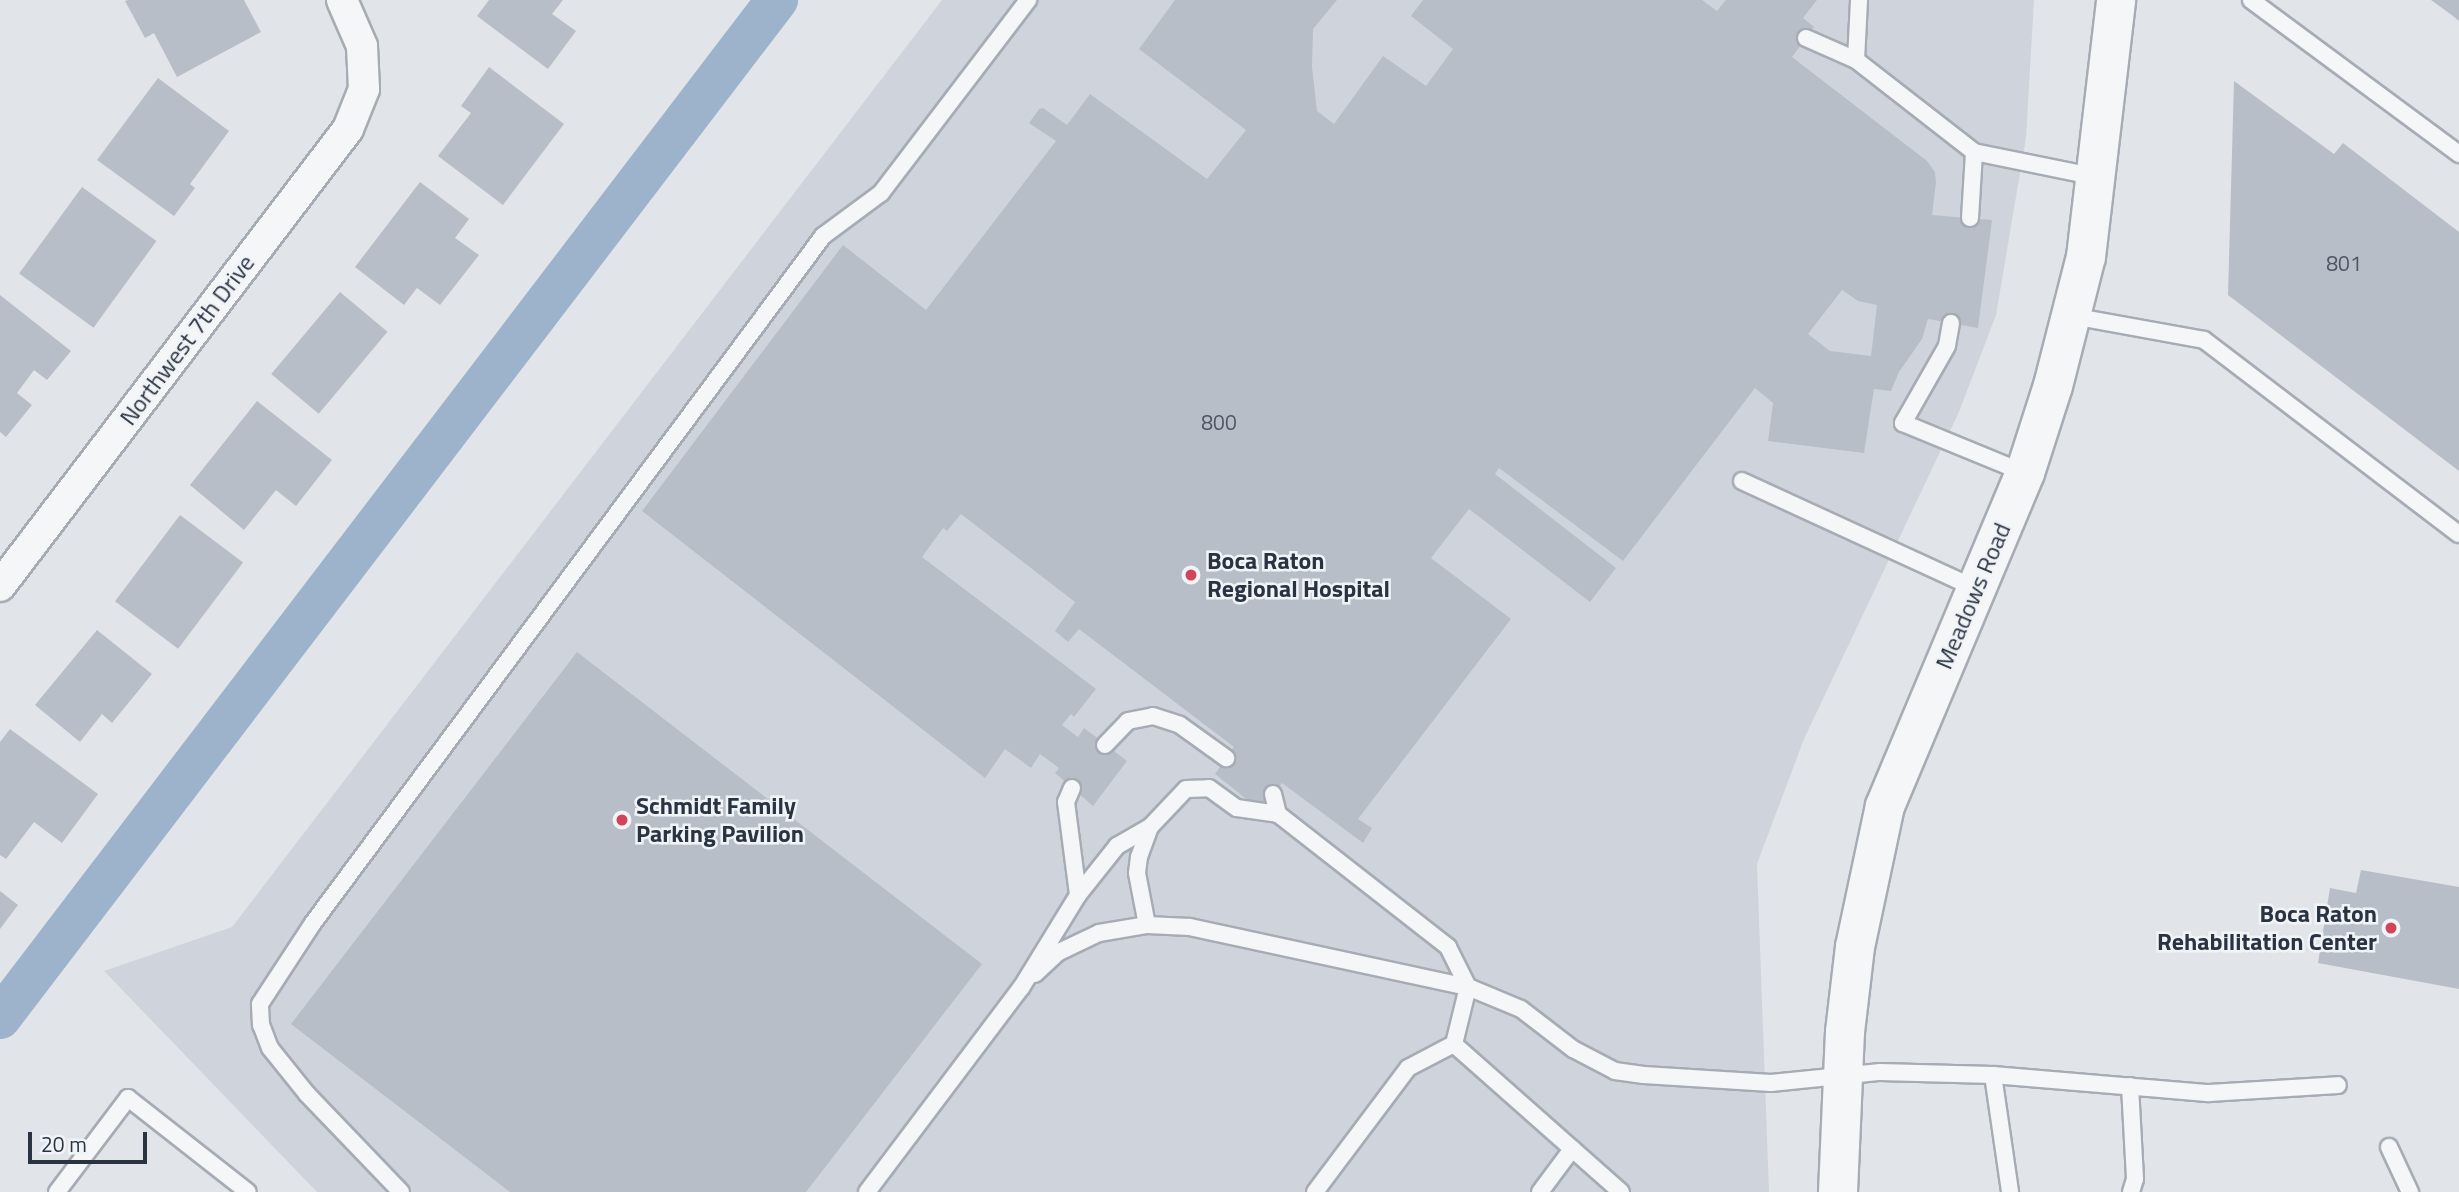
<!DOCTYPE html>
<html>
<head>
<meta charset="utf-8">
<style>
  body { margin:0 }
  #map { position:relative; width:2459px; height:1192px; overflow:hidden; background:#e1e5ea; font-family:"Titillium Web",sans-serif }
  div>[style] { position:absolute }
  .built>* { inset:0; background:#cfd4dc }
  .canal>* { height:42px; margin:-21px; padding:0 21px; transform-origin:21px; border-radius:21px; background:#9cb3cb }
  .building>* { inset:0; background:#b8bec7; transform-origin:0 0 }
  .roads { filter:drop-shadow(2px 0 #a6acb4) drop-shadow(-2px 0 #a6acb4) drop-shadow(0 2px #a6acb4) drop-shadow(0 -2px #a6acb4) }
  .service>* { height:16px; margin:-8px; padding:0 8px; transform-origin:8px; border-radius:8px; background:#f4f6f8 }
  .minor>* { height:30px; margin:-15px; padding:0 15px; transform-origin:15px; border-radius:15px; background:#f4f6f8 }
  .tertiary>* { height:38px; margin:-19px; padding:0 19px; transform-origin:19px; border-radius:19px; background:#f4f6f8 }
  .dots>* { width:19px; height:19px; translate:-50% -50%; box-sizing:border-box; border:4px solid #f1f4f7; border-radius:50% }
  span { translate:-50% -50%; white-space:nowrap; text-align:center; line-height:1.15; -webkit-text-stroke:5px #f1f4f7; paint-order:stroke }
  .number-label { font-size:21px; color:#4d5663 }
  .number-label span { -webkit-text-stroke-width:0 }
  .street-label { font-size:24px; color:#293342 }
  .poi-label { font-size:24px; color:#293342; font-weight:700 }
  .left { translate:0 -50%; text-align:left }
  .right { translate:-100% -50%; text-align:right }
  .scale { position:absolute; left:28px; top:1132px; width:119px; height:32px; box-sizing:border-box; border:4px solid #293342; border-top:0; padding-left:9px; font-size:21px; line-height:24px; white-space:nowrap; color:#293342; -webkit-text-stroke:5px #f1f4f7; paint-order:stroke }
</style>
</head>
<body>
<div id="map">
  <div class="built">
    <div style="clip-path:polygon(942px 0,2034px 0,2026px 138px,1996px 315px,1959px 412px,1804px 739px,1757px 864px,1769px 1192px,317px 1192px,104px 971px,232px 927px)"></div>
  </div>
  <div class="canal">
    <div style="left:0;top:1018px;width:1281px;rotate:-52.65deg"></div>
  </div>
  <div class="building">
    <div style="clip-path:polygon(128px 0,244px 0,261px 32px,177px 77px,154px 33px,145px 38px,125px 1px)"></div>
    <div style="clip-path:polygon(489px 0,563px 0,552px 14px,576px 31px,548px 69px,477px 16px)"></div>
    <div style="clip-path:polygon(evenodd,1175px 0,1337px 0,1313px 29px,1312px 67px,1317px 111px,1334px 124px,1383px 56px,1426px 86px,1453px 49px,1411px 16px,1423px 0,1702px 0,1717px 11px,1726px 0,1817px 0,1803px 18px,1814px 27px,1792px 57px,1927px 161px,1935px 172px,1936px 183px,1932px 215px,1992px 220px,1978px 328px,1928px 319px,1922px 339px,1899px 372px,1891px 391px,1874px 389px,1864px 453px,1768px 441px,1773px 403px,1755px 388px,1623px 561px,1499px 468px,1495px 474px,1616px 568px,1590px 602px,1469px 509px,1431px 558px,1511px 619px,1358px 819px,1372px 828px,1363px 843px,1282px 783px,1260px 810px,1215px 774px,1234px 747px,1079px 629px,1068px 642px,1055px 631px,1075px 602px,961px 514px,947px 531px,943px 528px,922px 557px,1096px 689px,1074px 717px,1071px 714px,1062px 725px,1078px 737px,1084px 728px,1127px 761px,1093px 806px,1055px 773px,1059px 768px,1040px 754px,1031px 768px,1005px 749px,985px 778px,642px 511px,843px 245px,926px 310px,1056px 141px,1029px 123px,1039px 109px,1043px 108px,1067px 125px,1090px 94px,1207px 179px,1246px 130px,1139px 49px,1175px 0,1842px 290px,1858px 301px,1877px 305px,1871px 356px,1830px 351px,1808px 334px,1842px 290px)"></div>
    <div style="clip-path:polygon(2431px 0,2459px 0,2459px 21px,2453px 16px)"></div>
    <div style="clip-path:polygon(489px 67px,564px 124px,503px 205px,438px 156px,471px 113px,461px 106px)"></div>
    <div style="clip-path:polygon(158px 78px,229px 131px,190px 184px,195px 188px,174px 216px,97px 160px)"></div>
    <div style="clip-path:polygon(2234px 81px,2334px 154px,2343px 143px,2459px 232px,2459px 471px,2228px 295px)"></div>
    <div style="clip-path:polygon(420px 182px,469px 219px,455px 238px,479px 255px,440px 305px,417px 288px,404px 305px,355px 267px)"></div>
    <div style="left:82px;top:187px;width:92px;height:107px;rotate:36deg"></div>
    <div style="left:340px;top:292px;width:62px;height:107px;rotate:40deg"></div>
    <div style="clip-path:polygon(0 295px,71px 351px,47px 380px,34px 370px,17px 393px,32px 405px,6px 437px,0 432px)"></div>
    <div style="clip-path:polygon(257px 401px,332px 460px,296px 506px,276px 490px,244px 530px,190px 485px)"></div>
    <div style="left:180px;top:515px;width:79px;height:108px;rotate:37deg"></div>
    <div style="clip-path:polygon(97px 630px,152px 674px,112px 723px,102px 714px,80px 742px,35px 705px)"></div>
    <div style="clip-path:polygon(577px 652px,982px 964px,806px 1192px,510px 1192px,291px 1024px)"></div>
    <div style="clip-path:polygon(10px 729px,98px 794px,62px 843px,34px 822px,6px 859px,0 855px,0 742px)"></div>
    <div style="clip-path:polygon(2361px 870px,2459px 887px,2459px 989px,2318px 963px,2330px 888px,2356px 893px)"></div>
    <div style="clip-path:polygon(0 891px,18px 905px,0 929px)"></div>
  </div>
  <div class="roads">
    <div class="service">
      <div style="left:2251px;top:0;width:259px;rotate:36.5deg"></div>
      <div style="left:1806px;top:38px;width:55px;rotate:23.7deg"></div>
      <div style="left:1856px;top:60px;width:150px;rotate:37.9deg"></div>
      <div style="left:1974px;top:152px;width:126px;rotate:11.5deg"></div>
      <div style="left:1856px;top:60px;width:60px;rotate:-87.1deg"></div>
      <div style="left:1970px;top:218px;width:66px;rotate:-86.5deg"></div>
      <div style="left:2072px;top:316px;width:134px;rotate:10.3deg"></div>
      <div style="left:2204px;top:340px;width:320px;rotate:37.3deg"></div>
      <div style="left:1951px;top:323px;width:23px;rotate:100deg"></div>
      <div style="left:1947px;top:346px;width:89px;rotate:119.7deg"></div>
      <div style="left:1903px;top:423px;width:132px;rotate:22.3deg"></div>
      <div style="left:1742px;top:481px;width:259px;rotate:24.7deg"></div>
      <div style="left:1105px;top:745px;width:33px;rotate:-46deg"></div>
      <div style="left:1128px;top:721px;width:25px;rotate:-11deg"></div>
      <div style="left:1153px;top:716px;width:28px;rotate:18deg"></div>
      <div style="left:1180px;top:725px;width:57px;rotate:35.7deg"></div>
      <div style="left:1072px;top:788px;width:15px;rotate:113deg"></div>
      <div style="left:1066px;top:802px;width:94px;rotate:82.6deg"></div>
      <div style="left:1273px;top:794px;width:21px;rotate:76deg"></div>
      <div style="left:1147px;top:925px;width:53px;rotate:-100.9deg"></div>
      <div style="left:1137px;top:873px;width:16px;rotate:-83deg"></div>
      <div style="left:1139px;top:857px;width:32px;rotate:-70deg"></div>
      <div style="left:1035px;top:974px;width:33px;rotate:-43deg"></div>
      <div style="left:1059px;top:952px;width:44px;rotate:-25.4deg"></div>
      <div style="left:1099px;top:933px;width:49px;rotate:-9.5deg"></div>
      <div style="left:1147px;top:925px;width:43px;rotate:2.7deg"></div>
      <div style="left:1190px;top:927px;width:284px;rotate:12.2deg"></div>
      <div style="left:1993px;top:1075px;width:118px;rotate:81.7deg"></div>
      <div style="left:2130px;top:1086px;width:93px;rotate:86.9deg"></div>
      <div style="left:2135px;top:1179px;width:14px;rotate:107deg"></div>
      <div style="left:2389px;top:1147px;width:50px;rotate:65deg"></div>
      <div style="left:57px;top:1192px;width:118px;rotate:-52.9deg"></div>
      <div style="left:128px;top:1098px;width:152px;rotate:38.1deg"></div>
      <div style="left:401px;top:1192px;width:136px;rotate:-133.8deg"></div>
      <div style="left:307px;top:1094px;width:59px;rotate:-128.8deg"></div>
      <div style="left:270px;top:1048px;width:25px;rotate:-111deg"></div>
      <div style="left:261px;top:1025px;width:21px;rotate:-93deg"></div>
      <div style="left:260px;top:1004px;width:97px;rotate:-56.8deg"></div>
      <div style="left:313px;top:923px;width:856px;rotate:-53.41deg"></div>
      <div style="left:823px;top:236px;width:72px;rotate:-36.6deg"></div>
      <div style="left:881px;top:193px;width:243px;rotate:-52.7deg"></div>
      <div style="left:867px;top:1192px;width:256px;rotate:-53deg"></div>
      <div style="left:1021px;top:988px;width:109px;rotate:-58.5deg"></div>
      <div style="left:1078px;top:895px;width:63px;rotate:-51.5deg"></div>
      <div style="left:1117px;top:846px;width:38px;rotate:-30deg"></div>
      <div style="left:1150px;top:827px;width:52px;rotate:-46.5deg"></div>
      <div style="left:1186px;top:789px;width:23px;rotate:-2deg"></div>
      <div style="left:1209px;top:788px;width:34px;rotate:36deg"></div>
      <div style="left:1237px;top:808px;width:41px;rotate:8.3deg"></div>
      <div style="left:1278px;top:814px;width:216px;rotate:38deg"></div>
      <div style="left:1448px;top:947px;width:45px;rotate:63.4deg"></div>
      <div style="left:1315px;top:1192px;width:155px;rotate:-53.1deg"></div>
      <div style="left:1408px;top:1068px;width:52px;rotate:-27.6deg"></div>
      <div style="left:1540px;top:1192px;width:54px;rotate:-53.3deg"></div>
      <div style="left:1621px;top:1192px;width:223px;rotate:-138.5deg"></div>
      <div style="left:1454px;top:1044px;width:59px;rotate:-76.2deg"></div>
      <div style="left:1468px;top:987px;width:57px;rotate:22.5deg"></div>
      <div style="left:1521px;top:1009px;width:66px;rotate:37.6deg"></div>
      <div style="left:1573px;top:1049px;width:47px;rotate:27.6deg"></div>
      <div style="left:1615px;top:1071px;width:29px;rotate:8deg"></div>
      <div style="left:1644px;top:1075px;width:127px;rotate:3.6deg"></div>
      <div style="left:1771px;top:1083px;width:110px;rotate:-5.8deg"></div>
      <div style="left:1880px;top:1072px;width:113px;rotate:1.5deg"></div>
      <div style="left:1993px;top:1075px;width:217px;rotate:4.8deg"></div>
      <div style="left:2209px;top:1093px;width:129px;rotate:-3.5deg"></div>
    </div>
    <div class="minor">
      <div style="left:0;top:586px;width:574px;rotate:-52.71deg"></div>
      <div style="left:348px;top:129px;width:43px;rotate:-68.2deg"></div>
      <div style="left:364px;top:89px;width:43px;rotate:-92.7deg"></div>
      <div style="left:362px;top:46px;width:50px;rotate:-113.5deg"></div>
    </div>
    <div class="tertiary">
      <div style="left:1838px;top:1192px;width:160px;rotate:-87.5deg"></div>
      <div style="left:1845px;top:1032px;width:86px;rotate:-83.3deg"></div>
      <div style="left:1855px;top:947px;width:144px;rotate:-78deg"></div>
      <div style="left:1885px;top:806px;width:361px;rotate:-67.2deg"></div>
      <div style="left:2025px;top:473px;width:91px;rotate:-72.2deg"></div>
      <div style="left:2053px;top:386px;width:133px;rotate:-75.7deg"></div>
      <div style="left:2086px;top:257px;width:259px;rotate:-83.3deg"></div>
    </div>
  </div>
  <div class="dots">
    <div style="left:1191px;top:575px;background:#d1455b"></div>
    <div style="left:622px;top:820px;background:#d1455b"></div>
    <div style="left:2391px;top:928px;background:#d1455b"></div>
  </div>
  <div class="number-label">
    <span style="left:2344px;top:263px">801</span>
    <span style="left:1219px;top:422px">800</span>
  </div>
  <div class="street-label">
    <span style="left:187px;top:340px;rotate:-53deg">Northwest 7th Drive</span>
    <span style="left:1973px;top:596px;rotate:-67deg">Meadows Road</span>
  </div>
  <div class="poi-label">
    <span class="left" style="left:1207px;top:575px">Boca Raton<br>Regional Hospital</span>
    <span class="left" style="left:636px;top:820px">Schmidt Family<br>Parking Pavilion</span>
    <span class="right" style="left:2377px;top:928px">Boca Raton<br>Rehabilitation Center</span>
  </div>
  <div class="scale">20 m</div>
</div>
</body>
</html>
